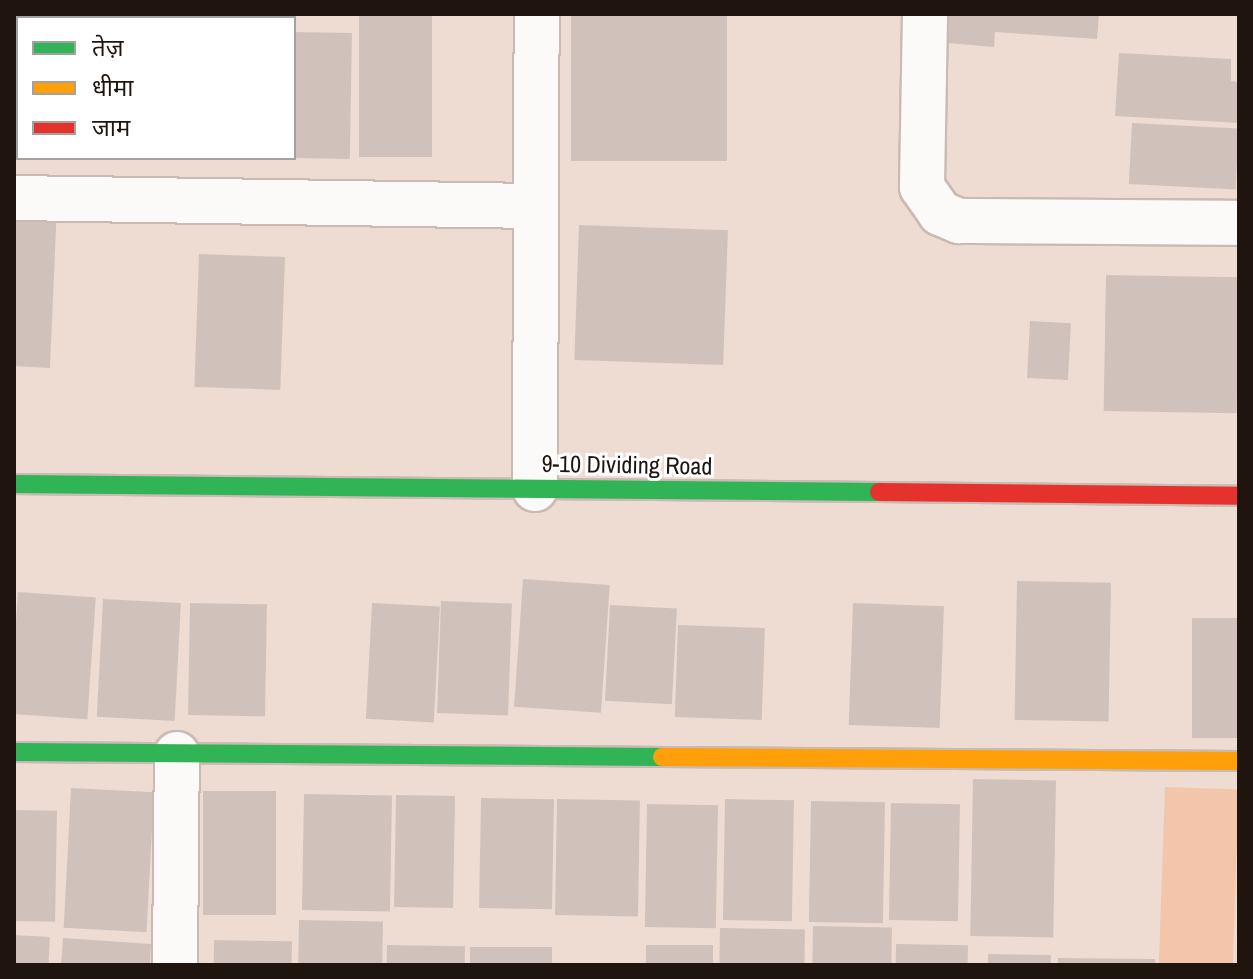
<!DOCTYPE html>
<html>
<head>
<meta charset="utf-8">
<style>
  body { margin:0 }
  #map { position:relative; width:1253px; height:979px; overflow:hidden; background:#eedcd3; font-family:"Archivo Narrow","Noto Sans Devanagari",sans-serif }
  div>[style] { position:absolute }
  .green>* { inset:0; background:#f3c6ac; transform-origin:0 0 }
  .building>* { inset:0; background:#d0c2bb; transform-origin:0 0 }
  .roads { filter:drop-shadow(2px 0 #c9bbb3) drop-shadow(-2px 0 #c9bbb3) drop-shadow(0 2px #c9bbb3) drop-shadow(0 -2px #c9bbb3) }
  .street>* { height:44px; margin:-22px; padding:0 22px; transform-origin:22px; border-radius:22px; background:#fcfaf8 }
  .fast>* { height:18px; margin:-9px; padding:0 9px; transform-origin:9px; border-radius:9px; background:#30b455 }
  .slow>* { height:18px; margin:-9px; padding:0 9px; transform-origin:9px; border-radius:9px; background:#ff9f0a }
  .jam>* { height:18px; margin:-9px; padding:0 9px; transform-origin:9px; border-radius:9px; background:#e5322d }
  span { translate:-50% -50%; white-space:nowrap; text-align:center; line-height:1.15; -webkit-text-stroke:6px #fff; paint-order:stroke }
  .street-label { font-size:24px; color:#1f140e }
  .frame { position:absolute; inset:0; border:16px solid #1f140e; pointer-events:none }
  .legend { position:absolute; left:16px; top:16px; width:280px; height:144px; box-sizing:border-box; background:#fff; border:2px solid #a5a19f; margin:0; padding:10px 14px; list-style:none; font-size:24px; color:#1f140e }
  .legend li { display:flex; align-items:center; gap:16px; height:40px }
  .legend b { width:40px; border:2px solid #a5a19f }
</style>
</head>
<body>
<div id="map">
  <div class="green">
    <div style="left:1165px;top:787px;width:74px;height:178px;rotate:2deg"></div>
  </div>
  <div class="building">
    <div style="left:359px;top:14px;width:73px;height:143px"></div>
    <div style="left:571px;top:14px;width:156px;height:147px"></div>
    <div style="clip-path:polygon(939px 14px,1099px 14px,1097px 39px,995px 32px,994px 47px,937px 42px)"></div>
    <div style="left:14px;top:19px;width:4px;height:127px"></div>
    <div style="left:294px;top:32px;width:58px;height:126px;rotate:1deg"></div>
    <div style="clip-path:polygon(1119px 53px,1231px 59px,1231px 81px,1239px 82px,1239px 123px,1115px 116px)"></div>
    <div style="left:1132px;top:123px;width:107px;height:61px;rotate:3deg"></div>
    <div style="clip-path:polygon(14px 203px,57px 205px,50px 368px,14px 366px)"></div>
    <div style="left:579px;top:225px;width:149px;height:135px;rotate:2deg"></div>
    <div style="left:199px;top:254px;width:86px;height:133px;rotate:2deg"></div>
    <div style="left:1106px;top:275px;width:133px;height:136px;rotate:1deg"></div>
    <div style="left:1030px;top:321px;width:41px;height:57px;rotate:3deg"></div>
    <div style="left:523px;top:579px;width:87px;height:128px;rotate:4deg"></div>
    <div style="left:1017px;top:581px;width:94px;height:139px;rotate:1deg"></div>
    <div style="left:18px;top:592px;width:78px;height:122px;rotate:4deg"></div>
    <div style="left:103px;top:599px;width:78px;height:118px;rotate:3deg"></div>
    <div style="left:441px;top:601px;width:71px;height:112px;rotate:2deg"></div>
    <div style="left:190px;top:603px;width:77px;height:112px;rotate:1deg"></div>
    <div style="left:372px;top:603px;width:68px;height:116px;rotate:3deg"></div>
    <div style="left:853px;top:603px;width:91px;height:122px;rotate:2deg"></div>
    <div style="left:610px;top:605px;width:67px;height:96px;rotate:3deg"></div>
    <div style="left:1239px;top:618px;width:120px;height:47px;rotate:90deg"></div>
    <div style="left:678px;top:625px;width:87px;height:92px;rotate:2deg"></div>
    <div style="left:973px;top:779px;width:83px;height:157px;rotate:1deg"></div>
    <div style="left:71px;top:788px;width:83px;height:140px;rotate:3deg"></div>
    <div style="left:203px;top:791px;width:73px;height:124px"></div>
    <div style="left:304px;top:794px;width:88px;height:116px;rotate:1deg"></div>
    <div style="left:396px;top:795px;width:59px;height:112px;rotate:1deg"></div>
    <div style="left:481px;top:798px;width:73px;height:110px;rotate:1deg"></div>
    <div style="left:557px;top:799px;width:83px;height:116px;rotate:1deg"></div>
    <div style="left:725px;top:799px;width:69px;height:121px;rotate:1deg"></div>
    <div style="left:811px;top:801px;width:74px;height:121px;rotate:1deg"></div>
    <div style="left:891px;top:803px;width:69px;height:117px;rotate:1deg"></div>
    <div style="left:647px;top:804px;width:71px;height:123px;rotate:1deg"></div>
    <div style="left:14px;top:810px;width:43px;height:111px;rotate:1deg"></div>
    <div style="left:299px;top:920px;width:84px;height:45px;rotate:1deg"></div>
    <div style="left:813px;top:926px;width:79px;height:39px;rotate:1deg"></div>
    <div style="left:720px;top:928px;width:85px;height:37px;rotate:1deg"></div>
    <div style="left:14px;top:935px;width:36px;height:30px;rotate:3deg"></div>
    <div style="clip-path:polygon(63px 938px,151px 944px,150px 965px,61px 965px)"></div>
    <div style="left:214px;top:940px;width:78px;height:25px;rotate:1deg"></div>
    <div style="left:896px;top:944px;width:72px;height:21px;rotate:1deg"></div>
    <div style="left:387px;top:945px;width:78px;height:20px;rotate:1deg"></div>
    <div style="left:646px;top:945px;width:67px;height:20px"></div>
    <div style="left:470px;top:947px;width:82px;height:18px"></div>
    <div style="left:988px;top:954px;width:63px;height:11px;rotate:1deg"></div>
    <div style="clip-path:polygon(1058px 958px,1155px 959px,1155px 965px,1058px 965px)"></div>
  </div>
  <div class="roads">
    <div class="street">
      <div style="left:925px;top:14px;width:173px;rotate:91deg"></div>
      <div style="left:922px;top:187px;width:32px;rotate:55deg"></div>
      <div style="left:940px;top:213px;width:21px;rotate:23deg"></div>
      <div style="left:959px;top:221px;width:280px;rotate:0.4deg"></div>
      <div style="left:14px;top:198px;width:522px;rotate:0.88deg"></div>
      <div style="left:535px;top:489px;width:475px;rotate:-89.8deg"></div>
      <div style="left:175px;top:965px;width:211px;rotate:-89.5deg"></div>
    </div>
    <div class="fast">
      <div style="left:14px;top:484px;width:865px;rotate:0.53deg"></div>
      <div style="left:14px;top:752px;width:648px;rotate:0.44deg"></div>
    </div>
    <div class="slow">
      <div style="left:662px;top:757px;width:577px;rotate:0.4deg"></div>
    </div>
    <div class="jam">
      <div style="left:879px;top:492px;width:360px;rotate:0.6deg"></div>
    </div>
  </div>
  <div class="street-label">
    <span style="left:627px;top:465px;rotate:1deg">9-10 Dividing Road</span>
  </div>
  <div class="frame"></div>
  <ul class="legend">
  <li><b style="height:10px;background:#30b455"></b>तेज़</li>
  <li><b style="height:10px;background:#ff9f0a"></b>धीमा</li>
  <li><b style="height:10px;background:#e5322d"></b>जाम</li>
  </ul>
</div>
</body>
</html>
